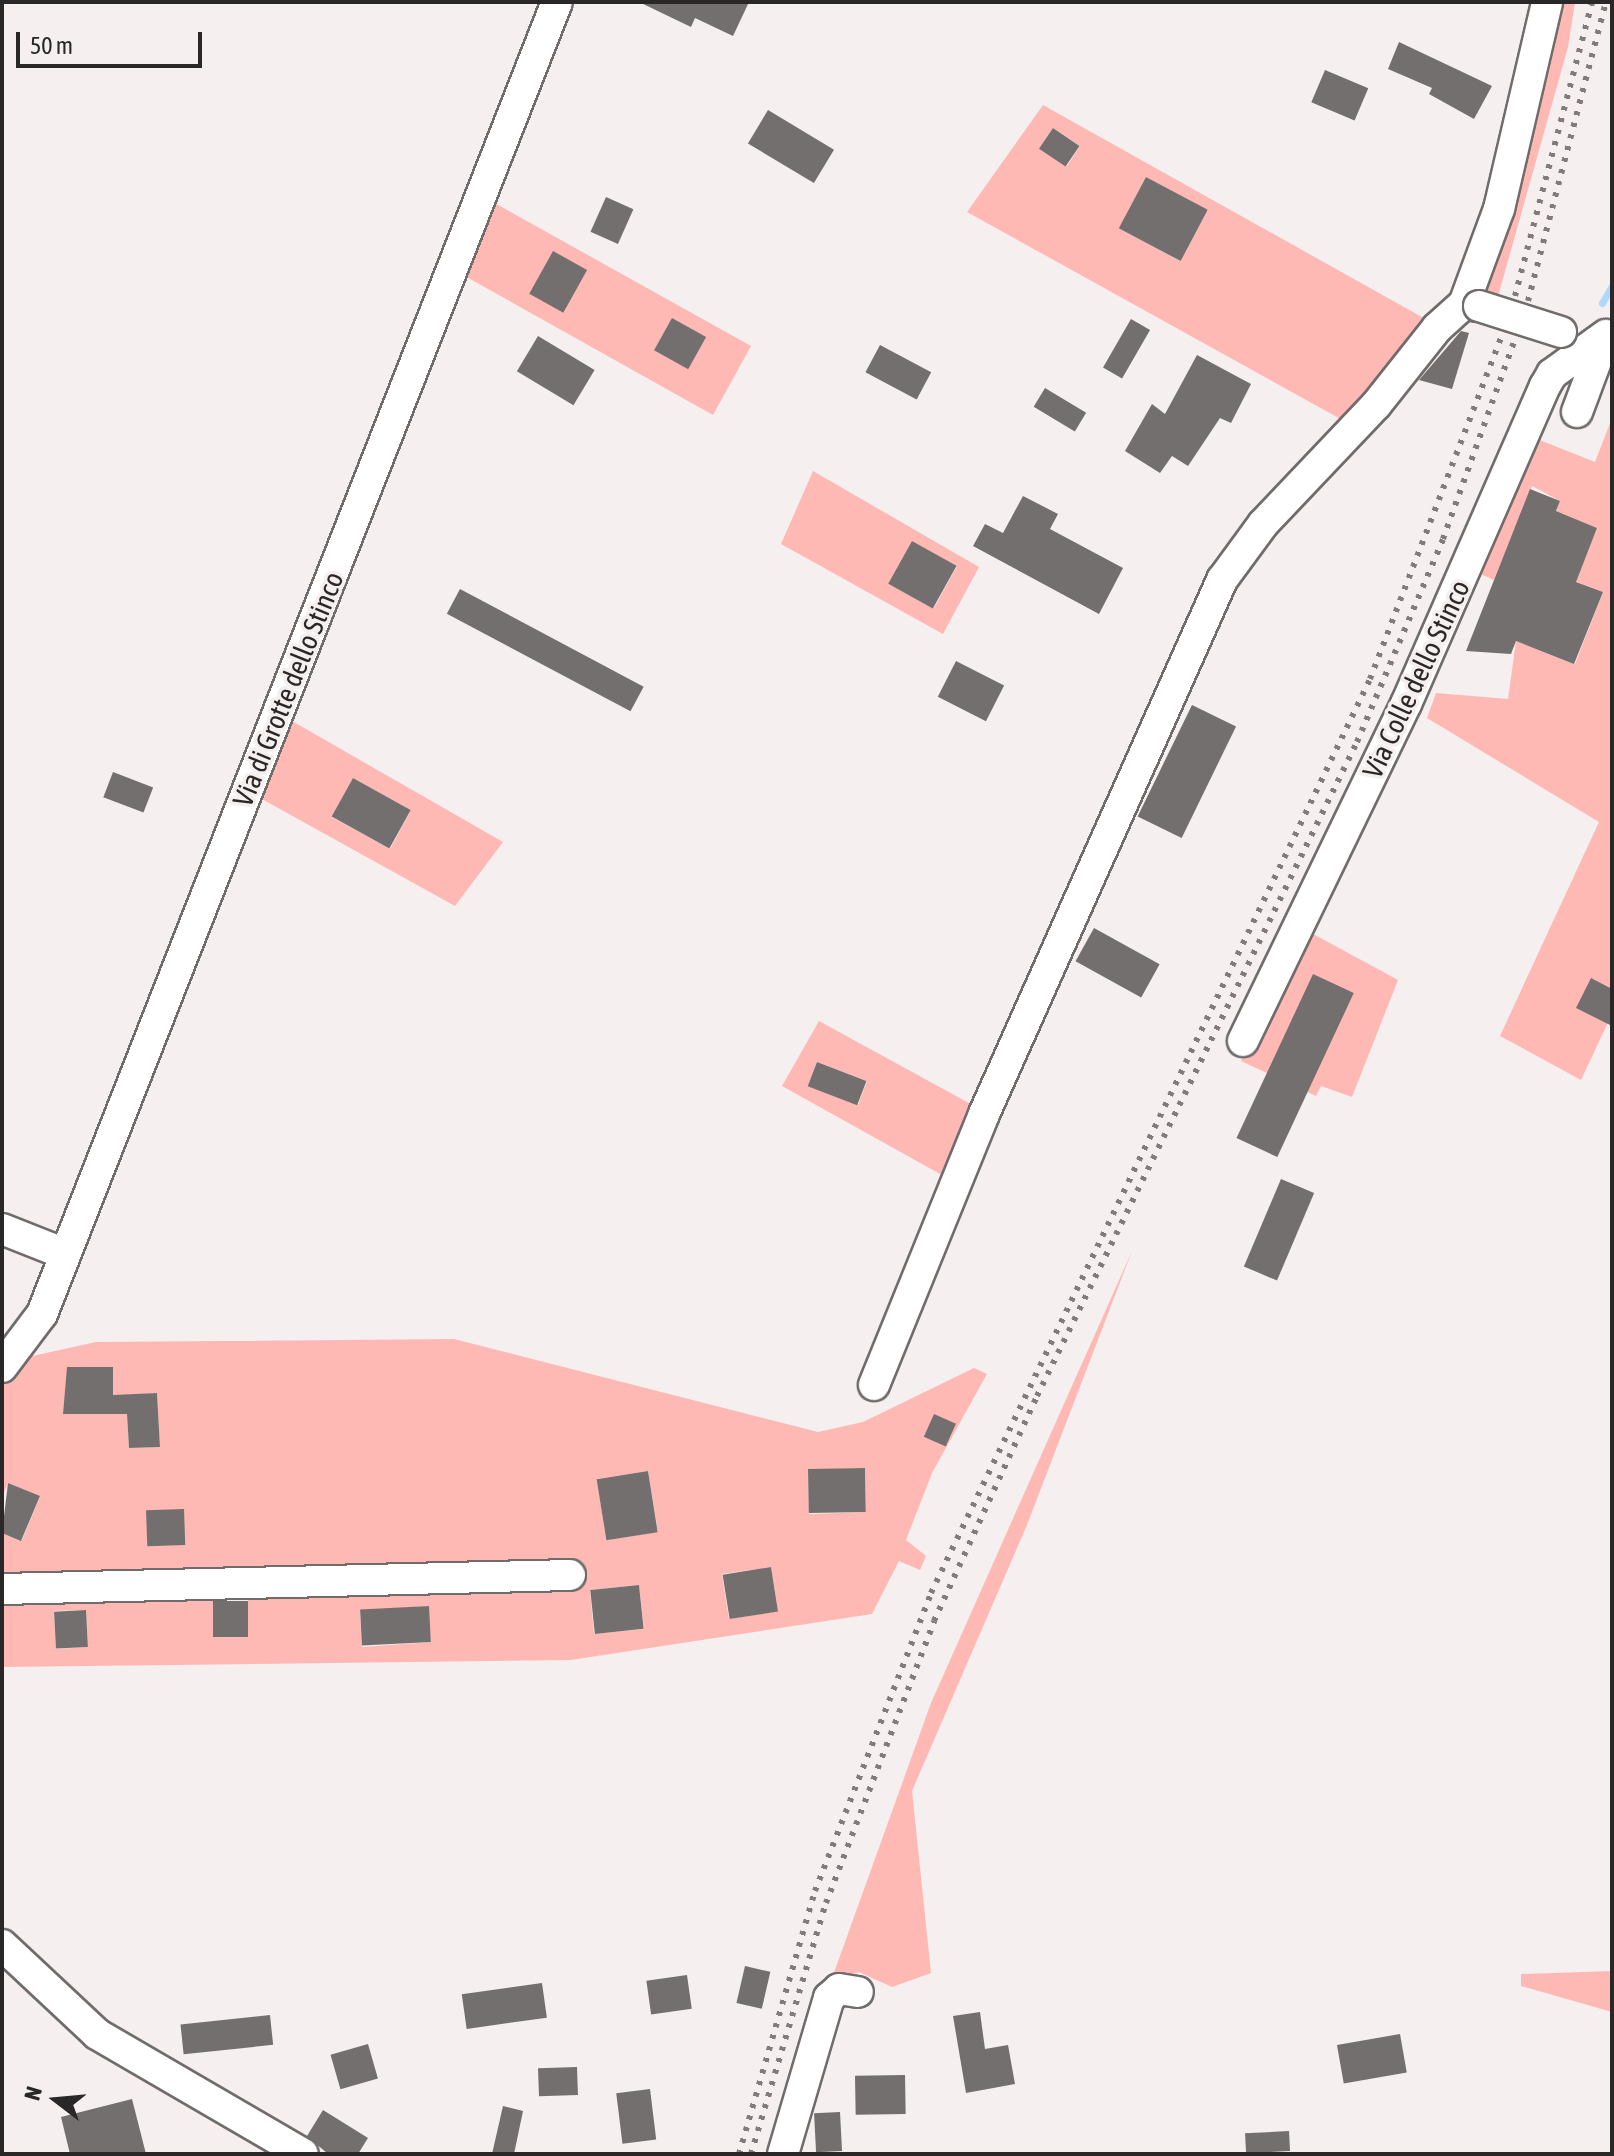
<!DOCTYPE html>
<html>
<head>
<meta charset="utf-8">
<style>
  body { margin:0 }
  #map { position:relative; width:1614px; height:2156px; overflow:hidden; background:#f5efef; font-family:"Asap Condensed",sans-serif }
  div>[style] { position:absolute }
  .green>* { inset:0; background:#feb9b5 }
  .stream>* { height:7px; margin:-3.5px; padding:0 3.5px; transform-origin:3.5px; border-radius:3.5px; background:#aed9fb }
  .building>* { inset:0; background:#746f6f; transform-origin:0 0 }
  .roads { filter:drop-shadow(2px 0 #716c6c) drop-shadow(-2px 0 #716c6c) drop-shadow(0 2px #716c6c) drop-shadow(0 -2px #716c6c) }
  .minor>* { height:30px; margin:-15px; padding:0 15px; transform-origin:15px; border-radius:15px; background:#fff }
  .rail>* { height:6px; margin-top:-3px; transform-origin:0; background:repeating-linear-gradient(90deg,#807c7c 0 4px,transparent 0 12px) }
  .bridges { filter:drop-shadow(2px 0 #716c6c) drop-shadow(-2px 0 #716c6c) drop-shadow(0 2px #716c6c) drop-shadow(0 -2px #716c6c) }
  .minor-bridge>* { height:30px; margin:-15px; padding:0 15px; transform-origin:15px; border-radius:15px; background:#fff }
  span { translate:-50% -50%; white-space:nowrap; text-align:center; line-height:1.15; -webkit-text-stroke:7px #f5efef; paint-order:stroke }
  .street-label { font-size:28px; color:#292727 }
  .frame { position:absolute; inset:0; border:4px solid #292727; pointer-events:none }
  .north { position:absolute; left:16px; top:2060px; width:80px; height:80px; -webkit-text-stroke:6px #f5efef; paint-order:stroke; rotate:286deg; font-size:22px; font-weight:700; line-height:32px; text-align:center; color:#292727 }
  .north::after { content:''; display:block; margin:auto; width:28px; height:36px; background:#292727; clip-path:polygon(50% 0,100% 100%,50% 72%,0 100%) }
  .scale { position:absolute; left:16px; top:32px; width:186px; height:36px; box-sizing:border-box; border:4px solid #292727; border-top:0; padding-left:10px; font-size:24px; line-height:28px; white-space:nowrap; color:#292727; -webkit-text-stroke:6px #f5efef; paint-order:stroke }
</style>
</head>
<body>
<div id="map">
  <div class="green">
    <div style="clip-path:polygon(1554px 2px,1575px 2px,1568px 47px,1497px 300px,1480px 300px)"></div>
    <div style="clip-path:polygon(evenodd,1043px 105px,1429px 321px,1346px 422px,967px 212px,1043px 105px,1053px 128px,1080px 146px,1067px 166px,1040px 149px,1053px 128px,1043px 105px,1146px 177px,1208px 210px,1180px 261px,1119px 228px,1146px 177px)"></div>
    <div style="clip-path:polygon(evenodd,491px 201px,751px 346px,713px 415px,463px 275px,491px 201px,553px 252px,586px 270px,564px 312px,531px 294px,553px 252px)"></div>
    <div style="clip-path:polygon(1612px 418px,1612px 1014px,1581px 1080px,1500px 1036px,1599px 822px,1427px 718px,1436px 693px,1508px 699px,1516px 641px,1575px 664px,1603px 592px,1561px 576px,1582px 564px,1597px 528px,1556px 511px,1560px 501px,1532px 486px,1494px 580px,1478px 573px,1532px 437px,1595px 462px)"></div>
    <div style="clip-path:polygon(evenodd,813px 471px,979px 567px,943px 634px,781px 544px,813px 471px,912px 541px,957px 566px,934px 608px,889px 584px,912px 541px)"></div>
    <div style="clip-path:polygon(evenodd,292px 721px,503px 842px,455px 906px,260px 798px,292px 721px,353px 778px,411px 810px,390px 849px,332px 817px,353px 778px)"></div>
    <div style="clip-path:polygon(1304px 929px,1398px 980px,1352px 1097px,1321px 1086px,1316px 1096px,1241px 1061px)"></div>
    <div style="clip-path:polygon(evenodd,819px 1021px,978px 1108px,949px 1179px,782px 1086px,819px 1021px,817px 1062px,867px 1081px,858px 1105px,808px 1086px,817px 1062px)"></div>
    <div style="clip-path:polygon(1132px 1251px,1027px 1525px,912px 1791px,931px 1973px,892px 1987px,859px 1972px,831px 1981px,931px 1703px)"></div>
    <div style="clip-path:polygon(evenodd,454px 1339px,818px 1432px,863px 1422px,974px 1368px,987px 1374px,932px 1473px,906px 1540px,926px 1556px,920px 1570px,899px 1561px,872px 1614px,571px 1660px,2px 1667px,2px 1533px,22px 1540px,40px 1497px,8px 1483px,2px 1497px,2px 1382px,28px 1357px,96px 1342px,454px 1339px,67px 1367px,113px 1367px,113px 1414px,67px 1414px,67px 1367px,454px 1339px,157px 1393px,160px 1447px,129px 1448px,126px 1395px,157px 1393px,454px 1339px,865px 1468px,866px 1512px,809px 1514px,808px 1470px,865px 1468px,454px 1339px,648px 1471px,658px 1532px,606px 1540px,597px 1479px,648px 1471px,454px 1339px,147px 1510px,184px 1545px,147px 1545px,147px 1510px,454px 1339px,771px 1567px,778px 1611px,729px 1619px,722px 1574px,771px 1567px,454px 1339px,639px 1585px,644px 1629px,594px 1634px,590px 1590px,639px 1585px,454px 1339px,214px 1599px,248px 1599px,248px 1636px,214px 1637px,214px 1599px,454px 1339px,428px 1606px,431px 1642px,362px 1647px,360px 1611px,428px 1606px,454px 1339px,86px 1610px,88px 1647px,56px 1649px,54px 1611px,86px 1610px)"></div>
    <div style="clip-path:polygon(1612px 1971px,1612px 2012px,1521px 1986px,1521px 1974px)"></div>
  </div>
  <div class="stream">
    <div style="left:1602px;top:303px;width:20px;rotate:-60deg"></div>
  </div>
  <div class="building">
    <div style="clip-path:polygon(639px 2px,749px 2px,733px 36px,695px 18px,691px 27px)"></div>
    <div style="clip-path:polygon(1399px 42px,1492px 86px,1474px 119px,1429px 94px,1432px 88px,1388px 69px)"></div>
    <div style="left:1325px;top:70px;width:47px;height:35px;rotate:23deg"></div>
    <div style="left:768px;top:110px;width:77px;height:39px;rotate:31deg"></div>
    <div style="left:1053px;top:128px;width:32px;height:25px;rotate:34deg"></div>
    <div style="left:1146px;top:177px;width:70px;height:58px;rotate:28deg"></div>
    <div style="left:606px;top:197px;width:30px;height:38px;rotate:24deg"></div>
    <div style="left:553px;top:251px;width:39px;height:49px;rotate:29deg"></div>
    <div style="left:672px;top:318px;width:39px;height:37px;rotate:29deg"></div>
    <div style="left:1131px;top:319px;width:22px;height:56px;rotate:30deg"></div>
    <div style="clip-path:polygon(1461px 331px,1469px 333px,1452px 389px,1419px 380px)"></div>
    <div style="left:538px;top:336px;width:66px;height:41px;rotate:31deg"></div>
    <div style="left:880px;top:345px;width:58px;height:31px;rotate:28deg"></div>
    <div style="clip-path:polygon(1197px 355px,1251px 384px,1231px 423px,1220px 418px,1188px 466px,1172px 456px,1160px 473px,1125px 451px,1152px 404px,1165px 414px)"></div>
    <div style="left:1045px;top:388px;width:48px;height:22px;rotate:31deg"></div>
    <div style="clip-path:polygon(1530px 489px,1560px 501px,1556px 511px,1597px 528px,1576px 582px,1603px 592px,1574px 664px,1516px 641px,1511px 654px,1466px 651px)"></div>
    <div style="clip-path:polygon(1023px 496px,1058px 514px,1050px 529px,1123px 568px,1099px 614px,973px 546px,985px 524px,1003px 533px)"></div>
    <div style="left:912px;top:541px;width:51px;height:49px;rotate:29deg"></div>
    <div style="left:460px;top:589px;width:208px;height:28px;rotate:28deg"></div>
    <div style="left:956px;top:661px;width:54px;height:40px;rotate:27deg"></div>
    <div style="left:1192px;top:705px;width:49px;height:124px;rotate:26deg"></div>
    <div style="left:113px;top:772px;width:43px;height:27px;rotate:21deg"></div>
    <div style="left:353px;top:778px;width:66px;height:44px;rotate:29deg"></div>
    <div style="left:1094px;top:928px;width:75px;height:38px;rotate:29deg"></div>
    <div style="left:1313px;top:974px;width:45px;height:181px;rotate:25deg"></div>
    <div style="clip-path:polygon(1591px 978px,1612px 989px,1612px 1026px,1576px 1008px)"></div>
    <div style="left:817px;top:1062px;width:53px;height:26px;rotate:21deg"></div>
    <div style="left:1281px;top:1179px;width:36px;height:95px;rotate:23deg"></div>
    <div style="clip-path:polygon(67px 1367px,113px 1367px,113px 1395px,157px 1393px,160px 1447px,129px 1448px,127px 1414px,63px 1414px)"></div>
    <div style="left:934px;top:1414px;width:24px;height:25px;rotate:24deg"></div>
    <div style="left:865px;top:1468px;width:44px;height:57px;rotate:89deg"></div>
    <div style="left:648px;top:1471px;width:62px;height:52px;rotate:81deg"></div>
    <div style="clip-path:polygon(8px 1483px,40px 1496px,21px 1541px,2px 1533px)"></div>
    <div style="left:184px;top:1509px;width:36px;height:38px;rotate:88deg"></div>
    <div style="left:771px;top:1567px;width:45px;height:49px;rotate:81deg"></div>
    <div style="left:639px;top:1585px;width:44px;height:49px;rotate:84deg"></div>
    <div style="left:248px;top:1601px;width:36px;height:35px;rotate:90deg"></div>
    <div style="left:429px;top:1606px;width:36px;height:69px;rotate:87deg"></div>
    <div style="left:86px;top:1610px;width:37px;height:32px;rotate:87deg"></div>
    <div style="left:745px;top:1966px;width:26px;height:38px;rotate:13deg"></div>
    <div style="left:687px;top:1975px;width:34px;height:41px;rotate:82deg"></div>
    <div style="left:542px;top:1983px;width:35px;height:81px;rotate:82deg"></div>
    <div style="clip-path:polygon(980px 2012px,985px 2049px,1008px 2045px,1015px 2084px,966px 2093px,953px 2016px)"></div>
    <div style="left:270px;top:2015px;width:30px;height:90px;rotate:84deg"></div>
    <div style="left:1400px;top:2034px;width:39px;height:64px;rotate:80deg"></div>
    <div style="left:368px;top:2044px;width:36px;height:39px;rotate:74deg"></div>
    <div style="left:577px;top:2067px;width:28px;height:39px;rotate:88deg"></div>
    <div style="left:905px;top:2075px;width:39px;height:50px;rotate:89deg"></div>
    <div style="left:650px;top:2089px;width:51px;height:34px;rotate:83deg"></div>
    <div style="clip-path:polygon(132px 2099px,146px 2154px,70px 2154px,61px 2117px)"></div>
    <div style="clip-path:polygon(503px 2106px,523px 2111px,514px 2154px,492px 2154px)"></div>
    <div style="clip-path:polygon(323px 2110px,368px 2138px,358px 2154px,328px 2154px,307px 2136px)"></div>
    <div style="left:840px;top:2112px;width:39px;height:26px;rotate:87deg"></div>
    <div style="left:1289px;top:2131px;width:20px;height:44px;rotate:87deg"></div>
  </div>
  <div class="roads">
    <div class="minor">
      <div style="left:1464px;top:304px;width:101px;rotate:-69.8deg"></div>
      <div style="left:1499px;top:209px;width:212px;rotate:-76.9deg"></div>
      <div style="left:1577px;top:412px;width:80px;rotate:-69.5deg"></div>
      <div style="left:1243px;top:1041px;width:374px;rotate:-64.2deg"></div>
      <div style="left:1406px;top:704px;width:347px;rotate:-66.4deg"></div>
      <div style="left:1545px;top:386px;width:14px;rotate:-60deg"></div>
      <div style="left:1552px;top:374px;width:67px;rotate:-35.8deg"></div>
      <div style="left:2px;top:1229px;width:68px;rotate:21.6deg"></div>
      <div style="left:2px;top:1367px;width:66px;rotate:-53deg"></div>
      <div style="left:42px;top:1314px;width:1409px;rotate:-68.57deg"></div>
      <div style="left:874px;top:1385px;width:292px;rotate:-67.9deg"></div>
      <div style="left:984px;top:1114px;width:585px;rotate:-65.98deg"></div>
      <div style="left:1222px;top:580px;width:69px;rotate:-53.8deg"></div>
      <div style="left:1263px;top:524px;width:164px;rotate:-46.5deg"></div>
      <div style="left:1376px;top:405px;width:98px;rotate:-51.6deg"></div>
      <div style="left:1437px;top:328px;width:36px;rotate:-42deg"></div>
      <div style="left:1464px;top:304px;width:15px;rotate:8deg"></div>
      <div style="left:2px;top:1589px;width:568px;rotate:-1.41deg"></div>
      <div style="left:2px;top:1945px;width:130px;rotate:43.1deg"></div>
      <div style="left:97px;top:2034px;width:238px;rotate:30.2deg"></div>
      <div style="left:783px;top:2154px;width:163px;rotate:-73.6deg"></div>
      <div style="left:829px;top:1998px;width:13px;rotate:-42deg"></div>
      <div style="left:839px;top:1989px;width:19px;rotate:9deg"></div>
    </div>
  </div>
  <div class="rail">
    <div style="left:1515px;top:296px;width:304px;rotate:-75.3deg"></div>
    <div style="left:1528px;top:301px;width:309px;rotate:-75.4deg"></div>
    <div style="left:739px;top:2154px;width:274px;rotate:-73.9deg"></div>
    <div style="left:815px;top:1891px;width:320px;rotate:-68.7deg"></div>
    <div style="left:931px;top:1593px;width:1014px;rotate:-64.34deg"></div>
    <div style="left:1370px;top:679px;width:377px;rotate:-69deg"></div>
    <div style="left:751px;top:2154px;width:262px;rotate:-73.4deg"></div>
    <div style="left:826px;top:1903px;width:302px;rotate:-69deg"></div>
    <div style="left:934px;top:1621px;width:247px;rotate:-65.4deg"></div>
    <div style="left:1037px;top:1396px;width:728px;rotate:-63.93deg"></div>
    <div style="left:1357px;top:742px;width:220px;rotate:-67deg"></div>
    <div style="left:1443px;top:539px;width:221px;rotate:-70.2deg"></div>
  </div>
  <div class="bridges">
    <div class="minor-bridge">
      <div style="left:1479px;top:306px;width:86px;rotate:17.6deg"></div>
    </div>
  </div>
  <div class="street-label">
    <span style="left:1416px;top:679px;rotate:-65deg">Via Colle dello Stinco</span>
    <span style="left:288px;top:689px;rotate:-68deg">Via di Grotte dello Stinco</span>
  </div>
  <div class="frame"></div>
  <div class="north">N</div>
  <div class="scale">50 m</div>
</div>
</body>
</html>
